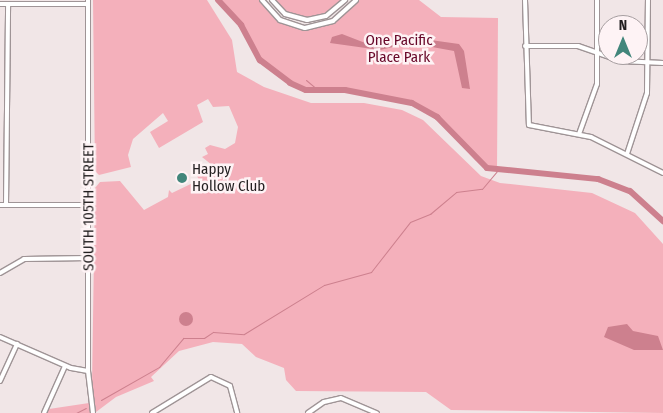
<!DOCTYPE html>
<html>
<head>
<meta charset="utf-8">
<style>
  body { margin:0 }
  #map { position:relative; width:663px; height:413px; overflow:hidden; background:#f1e6e7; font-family:"Fira Sans Condensed",sans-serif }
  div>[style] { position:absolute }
  .green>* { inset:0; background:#f4b0bb }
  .water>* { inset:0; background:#cd808e }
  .round { border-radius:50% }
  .stream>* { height:1px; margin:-0.5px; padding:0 0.5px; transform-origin:0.5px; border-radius:0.5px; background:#cd808e }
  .river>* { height:6px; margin:-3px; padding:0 3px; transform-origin:3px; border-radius:3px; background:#cd808e }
  .roads { filter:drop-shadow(1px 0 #9f9496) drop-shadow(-1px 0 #9f9496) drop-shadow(0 1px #9f9496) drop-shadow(0 -1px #9f9496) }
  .minor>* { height:4px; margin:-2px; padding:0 2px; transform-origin:2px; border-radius:2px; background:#fff }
  .dots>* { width:14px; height:14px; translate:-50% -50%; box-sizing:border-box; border:2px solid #fef3f5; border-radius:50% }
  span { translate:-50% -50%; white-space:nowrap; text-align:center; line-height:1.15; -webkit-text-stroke:5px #fef3f5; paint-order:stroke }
  .park-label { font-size:15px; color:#670729 }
  .poi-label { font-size:15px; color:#231f20 }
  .left { translate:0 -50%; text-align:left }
  .street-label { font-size:15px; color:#231f20 }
  .north { position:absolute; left:598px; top:15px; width:50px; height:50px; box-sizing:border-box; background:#fef3f5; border:1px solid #a69ea0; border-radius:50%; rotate:0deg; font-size:14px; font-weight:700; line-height:20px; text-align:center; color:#231f20 }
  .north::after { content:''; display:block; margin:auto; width:18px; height:22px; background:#42867b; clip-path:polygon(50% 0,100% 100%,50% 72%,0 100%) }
</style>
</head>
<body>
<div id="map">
  <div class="green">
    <div style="clip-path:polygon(93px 0,207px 0,232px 40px,237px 72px,264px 87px,311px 103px,364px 103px,402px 110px,423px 120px,481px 176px,500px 183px,592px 193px,635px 213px,663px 244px,663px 413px,451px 410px,426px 392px,296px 391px,286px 380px,284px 368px,256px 357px,242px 344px,213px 342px,179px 351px,151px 377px,154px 381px,116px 397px,96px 412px,92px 386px,95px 188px,100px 182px,120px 181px,144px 210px,168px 197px,169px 190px,172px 193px,199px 180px,197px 176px,206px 171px,213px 172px,212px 165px,202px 157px,208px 154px,205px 148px,210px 145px,225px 149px,235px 143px,238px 127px,229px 106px,213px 107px,208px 99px,197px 105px,203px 122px,159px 148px,150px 132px,168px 121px,163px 113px,133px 139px,128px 155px,131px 167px,99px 175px,95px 171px)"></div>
    <div style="clip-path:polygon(218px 0,260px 0,277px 21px,305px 30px,332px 24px,358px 0,419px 0,441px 17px,498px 18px,497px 171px,475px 160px,437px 117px,412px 103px,345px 90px,306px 90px,290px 83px,260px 60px,241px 25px)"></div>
    <div style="clip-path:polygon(274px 0,342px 0,323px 15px,309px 18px,290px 14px)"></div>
    <div style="clip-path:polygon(89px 403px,91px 413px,46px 413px,49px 409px)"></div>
  </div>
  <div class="water">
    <div style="clip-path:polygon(342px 34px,373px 46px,391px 45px,409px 37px,459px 44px,464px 51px,470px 89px,462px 88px,454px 51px,410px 43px,380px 50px,330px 43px,332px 37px)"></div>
    <div class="round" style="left:179px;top:312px;width:14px;height:14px"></div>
    <div style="clip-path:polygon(627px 324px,633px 331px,658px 336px,663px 350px,634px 350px,604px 337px,608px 327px)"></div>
  </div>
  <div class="stream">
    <div style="left:306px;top:80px;width:17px;rotate:40deg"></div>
    <div style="left:101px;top:400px;width:67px;rotate:-29.6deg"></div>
    <div style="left:159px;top:367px;width:38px;rotate:-50deg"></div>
    <div style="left:183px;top:338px;width:21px"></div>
    <div style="left:204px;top:338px;width:11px;rotate:-34deg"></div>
    <div style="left:213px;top:332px;width:31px;rotate:4deg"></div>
    <div style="left:244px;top:334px;width:94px;rotate:-31.5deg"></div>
    <div style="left:324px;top:285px;width:49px;rotate:-15.5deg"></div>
    <div style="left:371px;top:272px;width:63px;rotate:-52deg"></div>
    <div style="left:410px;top:222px;width:22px;rotate:-22deg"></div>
    <div style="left:430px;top:214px;width:34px;rotate:-40deg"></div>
    <div style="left:456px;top:192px;width:26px;rotate:-7deg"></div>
    <div style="left:482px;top:189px;width:23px;rotate:-50deg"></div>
    <div style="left:76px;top:413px;width:11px;rotate:-27deg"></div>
  </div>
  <div class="river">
    <div style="left:218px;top:0;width:34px;rotate:47deg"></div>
    <div style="left:241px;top:25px;width:40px;rotate:62deg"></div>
    <div style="left:260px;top:60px;width:38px;rotate:37deg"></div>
    <div style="left:290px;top:83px;width:17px;rotate:24deg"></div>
    <div style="left:306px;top:90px;width:39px"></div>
    <div style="left:345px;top:90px;width:68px;rotate:11deg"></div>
    <div style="left:412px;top:103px;width:29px;rotate:29deg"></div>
    <div style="left:437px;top:117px;width:71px;rotate:45.6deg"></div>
    <div style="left:487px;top:168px;width:112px;rotate:5.7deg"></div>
    <div style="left:598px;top:179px;width:34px;rotate:21deg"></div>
    <div style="left:630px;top:191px;width:45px;rotate:42.3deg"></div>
  </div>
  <div class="roads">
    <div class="minor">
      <div style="left:88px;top:0;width:371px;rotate:90deg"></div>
      <div style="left:88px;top:371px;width:42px;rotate:83.2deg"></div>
      <div style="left:262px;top:0;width:27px;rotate:48deg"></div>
      <div style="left:280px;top:20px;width:26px;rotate:18deg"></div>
      <div style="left:305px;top:28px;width:29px;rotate:-14deg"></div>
      <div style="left:333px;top:21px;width:31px;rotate:-42deg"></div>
      <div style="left:272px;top:0;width:19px;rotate:47deg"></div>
      <div style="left:285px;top:14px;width:23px;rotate:15deg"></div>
      <div style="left:307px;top:20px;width:19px;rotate:-12deg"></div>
      <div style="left:326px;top:16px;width:25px;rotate:-40deg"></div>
      <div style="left:525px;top:0;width:125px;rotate:88.2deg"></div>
      <div style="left:529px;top:125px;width:63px;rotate:11deg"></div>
      <div style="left:591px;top:137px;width:80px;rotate:26.6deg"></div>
      <div style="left:0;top:4px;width:88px"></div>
      <div style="left:525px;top:46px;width:53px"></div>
      <div style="left:578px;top:46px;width:46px;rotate:19.2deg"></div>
      <div style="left:621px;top:61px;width:42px;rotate:2.7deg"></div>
      <div style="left:579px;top:134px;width:53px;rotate:-70.2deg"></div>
      <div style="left:597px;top:84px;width:84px;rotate:-90deg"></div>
      <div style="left:627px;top:154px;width:64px;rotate:-71.8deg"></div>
      <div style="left:647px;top:93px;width:93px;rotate:-89.4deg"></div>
      <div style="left:0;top:205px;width:89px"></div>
      <div style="left:6px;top:205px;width:201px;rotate:-89.4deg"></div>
      <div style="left:0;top:273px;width:28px;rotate:-30deg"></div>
      <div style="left:24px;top:259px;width:65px;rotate:-0.9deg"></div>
      <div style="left:0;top:337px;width:77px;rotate:23.6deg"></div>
      <div style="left:71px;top:368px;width:17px;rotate:10deg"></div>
      <div style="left:0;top:381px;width:41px;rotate:-65.3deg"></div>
      <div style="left:44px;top:413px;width:51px;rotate:-65.9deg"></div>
      <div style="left:152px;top:413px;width:69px;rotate:-31.4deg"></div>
      <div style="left:211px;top:377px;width:21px;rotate:25deg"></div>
      <div style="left:230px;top:386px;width:28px;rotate:75deg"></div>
      <div style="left:308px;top:413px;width:19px;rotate:-35deg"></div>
      <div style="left:324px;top:402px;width:17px;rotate:-13deg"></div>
      <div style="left:341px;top:398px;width:39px;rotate:23deg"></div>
    </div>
  </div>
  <div class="dots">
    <div style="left:182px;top:178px;background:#42867b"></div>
  </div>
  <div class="park-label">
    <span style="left:399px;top:49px">One Pacific<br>Place Park</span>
  </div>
  <div class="poi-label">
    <span class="left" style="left:192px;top:178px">Happy<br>Hollow Club</span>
  </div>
  <div class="street-label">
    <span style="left:89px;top:207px;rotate:-90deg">SOUTH 105TH STREET</span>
  </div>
  <div class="north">N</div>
</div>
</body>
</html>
